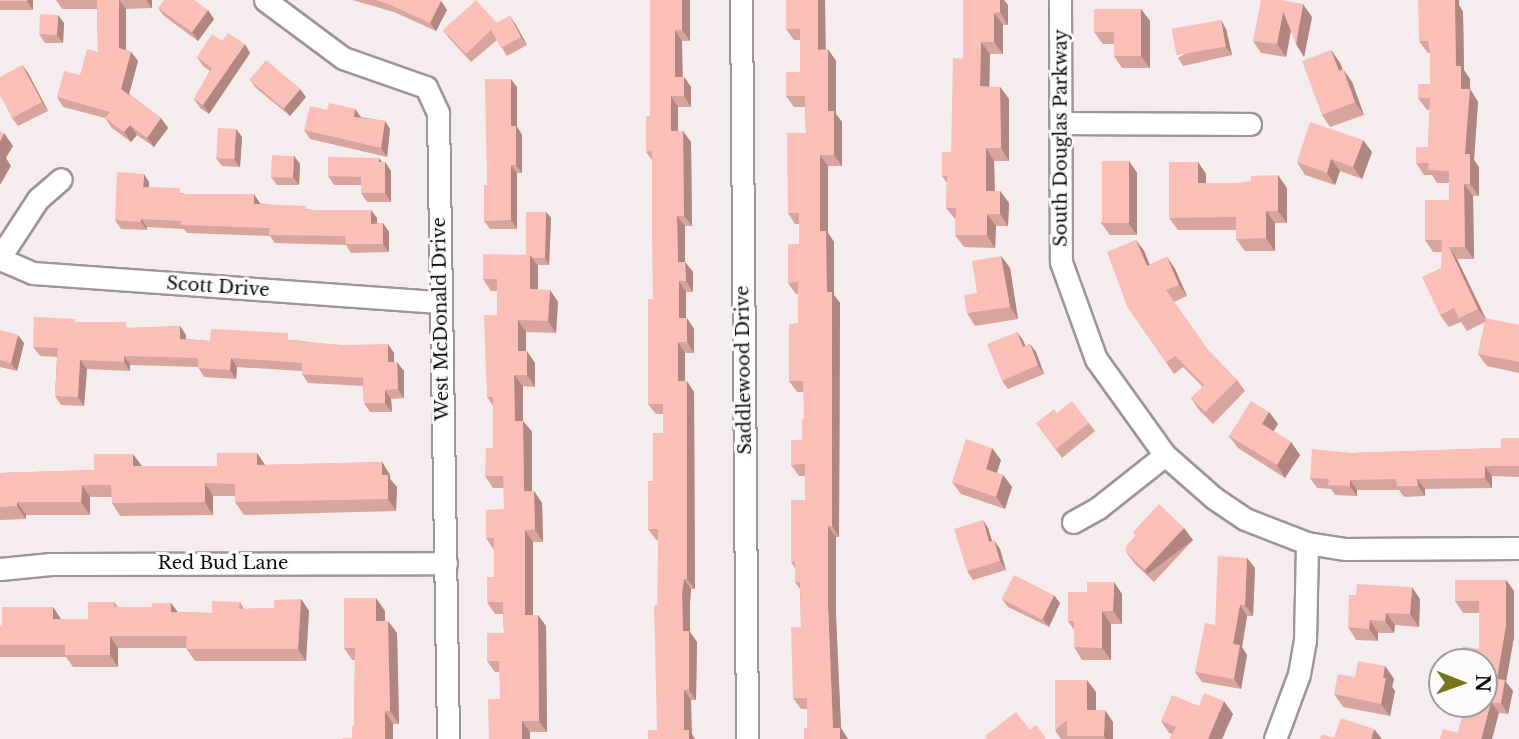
<!DOCTYPE html>
<html>
<head>
<meta charset="utf-8">
<style>
  body { margin:0 }
  #map { position:relative; width:1519px; height:739px; overflow:hidden; background:#f5ecee; font-family:"Libre Baskerville",serif }
  div>[style] { position:absolute }
  .roads { filter:drop-shadow(2px 0 #9d9596) drop-shadow(-2px 0 #9d9596) drop-shadow(0 2px #9d9596) drop-shadow(0 -2px #9d9596) }
  .minor>* { height:21px; margin:-10.5px; padding:0 10.5px; transform-origin:10.5px; border-radius:10.5px; background:#fff }
  .wall>* { inset:0; background:#d8a49e; transform-origin:0 0 }
  .shaded-wall>* { inset:0; background:#b08681; transform-origin:0 0 }
  .building>* { inset:0; background:#fbbfb8; transform-origin:0 0 }
  span { translate:-50% -50%; white-space:nowrap; text-align:center; line-height:1.15; -webkit-text-stroke:6px #fefbfc; paint-order:stroke }
  .street-label { font-size:18px; color:#0e0b0c }
  .north { position:absolute; left:1428px; top:648px; width:70px; height:70px; box-sizing:border-box; background:#fefbfc; border:2px solid #9e9b9c; border-radius:50%; rotate:91deg; font-size:19px; font-weight:700; line-height:28px; text-align:center; color:#0e0b0c }
  .north::after { content:''; display:block; margin:auto; width:24px; height:32px; background:#77761c; clip-path:polygon(50% 0,100% 100%,50% 72%,0 100%) }
</style>
</head>
<body>
<div id="map">
  <div class="roads">
    <div class="minor">
      <div style="left:265px;top:0;width:97px;rotate:36.6deg"></div>
      <div style="left:343px;top:58px;width:88px;rotate:19.3deg"></div>
      <div style="left:426px;top:87px;width:29px;rotate:65deg"></div>
      <div style="left:438px;top:113px;width:626px;rotate:89.08deg"></div>
      <div style="left:741px;top:0;width:739px;rotate:89.53deg"></div>
      <div style="left:1060px;top:0;width:262px;rotate:89.8deg"></div>
      <div style="left:1061px;top:262px;width:103px;rotate:70.2deg"></div>
      <div style="left:1096px;top:359px;width:118px;rotate:54.3deg"></div>
      <div style="left:1165px;top:455px;width:65px;rotate:41.3deg"></div>
      <div style="left:1214px;top:498px;width:37px;rotate:34deg"></div>
      <div style="left:1245px;top:519px;width:66px;rotate:21.2deg"></div>
      <div style="left:1307px;top:543px;width:39px;rotate:9deg"></div>
      <div style="left:1346px;top:549px;width:173px;rotate:-0.3deg"></div>
      <div style="left:1062px;top:123px;width:188px;rotate:0.3deg"></div>
      <div style="left:0;top:257px;width:69px;rotate:-56.8deg"></div>
      <div style="left:38px;top:199px;width:30px;rotate:-41deg"></div>
      <div style="left:0;top:259px;width:36px;rotate:23deg"></div>
      <div style="left:33px;top:273px;width:407px;rotate:4.1deg"></div>
      <div style="left:1073px;top:522px;width:29px;rotate:-29deg"></div>
      <div style="left:1098px;top:508px;width:85px;rotate:-38.3deg"></div>
      <div style="left:0;top:569px;width:51px;rotate:-5.6deg"></div>
      <div style="left:51px;top:564px;width:395px;rotate:-0.1deg"></div>
      <div style="left:1275px;top:739px;width:69px;rotate:-69.7deg"></div>
      <div style="left:1299px;top:674px;width:34px;rotate:-80deg"></div>
      <div style="left:1305px;top:641px;width:98px;rotate:-88.8deg"></div>
    </div>
  </div>
  <div class="wall">
    <div style="left:0;top:0;width:33px;height:10px"></div>
    <div style="clip-path:polygon(56px 0,152px 0,152px 8px,126px 9px,126px 50px,131px 52px,138px 61px,129px 94px,161px 118px,168px 128px,154px 147px,137px 135px,131px 142px,112px 128px,105px 118px,63px 107px,57px 97px,80px 75px,98px 52px,97px 9px,62px 9px)"></div>
    <div style="clip-path:polygon(352px 0,438px 0,441px 1px,447px 10px,436px 31px,394px 12px)"></div>
    <div style="clip-path:polygon(650px 0,690px 0,690px 41px,682px 41px,682px 77px,684px 77px,691px 87px,691px 107px,678px 107px,678px 131px,691px 142px,692px 226px,685px 226px,685px 262px,693px 272px,693px 292px,686px 292px,686px 318px,694px 329px,694px 353px,685px 353px,685px 381px,694px 392px,695px 589px,691px 589px,690px 603px,690px 632px,697px 642px,696px 700px,691px 700px,657px 730px,658px 540px,656px 540px,648px 529px,653px 481px,663px 433px,663px 414px,656px 414px,648px 404px,653px 299px,652px 160px,646px 152px,650px 116px)"></div>
    <div style="clip-path:polygon(786px 0,836px 61px,836px 114px,842px 122px,842px 166px,828px 166px,828px 233px,834px 242px,834px 295px,840px 303px,839px 537px,836px 537px,836px 616px,841px 728px,848px 739px,804px 739px,807px 728px,807px 709px,801px 709px,793px 698px,801px 627px,800px 589px,795px 582px,795px 568px,791px 562px,805px 500px,805px 476px,799px 476px,791px 465px,802px 440px,804px 419px,804px 392px,797px 392px,789px 381px,798px 323px,798px 294px,796px 294px,788px 283px,799px 244px,799px 224px,795px 224px,788px 213px,806px 133px,805px 107px,794px 107px,786px 96px,800px 72px,800px 40px,794px 40px,786px 29px)"></div>
    <div style="clip-path:polygon(963px 0,1008px 5px,1008px 25px,1003px 25px,1003px 54px,990px 54px,989px 87px,1000px 87px,1009px 99px,1009px 161px,994px 161px,995px 191px,1000px 191px,1009px 203px,1008px 226px,996px 226px,995px 248px,964px 247px,955px 235px,956px 220px,946px 208px,947px 183px,942px 176px,951px 152px,963px 59px)"></div>
    <div style="clip-path:polygon(1459px 5px,1463px 12px,1464px 70px,1470px 79px,1470px 89px,1478px 102px,1474px 160px,1479px 167px,1479px 196px,1473px 196px,1474px 259px,1457px 259px,1486px 320px,1519px 325px,1519px 373px,1487px 366px,1478px 354px,1485px 322px,1467px 331px,1461px 322px,1449px 327px,1440px 315px,1442px 252px,1433px 252px,1425px 240px,1449px 200px,1449px 183px,1437px 183px,1432px 175px,1424px 175px,1416px 163px,1428px 147px,1430px 110px,1427px 110px,1418px 98px,1430px 84px,1430px 53px,1428px 53px,1419px 41px)"></div>
    <div style="clip-path:polygon(158px 8px,214px 19px,198px 41px,164px 16px)"></div>
    <div style="clip-path:polygon(1141px 9px,1150px 21px,1150px 68px,1122px 68px,1114px 56px,1114px 44px,1103px 44px,1094px 32px)"></div>
    <div style="clip-path:polygon(510px 16px,527px 45px,507px 56px,497px 40px,471px 62px,449px 38px,443px 30px,497px 23px)"></div>
    <div style="clip-path:polygon(1312px 17px,1304px 57px,1291px 31px,1286px 57px,1261px 53px,1253px 41px)"></div>
    <div style="clip-path:polygon(64px 23px,63px 43px,45px 43px,39px 34px)"></div>
    <div style="clip-path:polygon(1226px 29px,1232px 55px,1183px 66px,1178px 58px)"></div>
    <div style="clip-path:polygon(1331px 50px,1340px 63px,1343px 70px,1352px 82px,1364px 115px,1330px 127px,1322px 115px)"></div>
    <div style="clip-path:polygon(250px 53px,209px 114px,200px 108px,194px 99px,210px 71px,203px 66px,197px 57px)"></div>
    <div style="clip-path:polygon(22px 65px,28px 73px,48px 111px,18px 126px,12px 118px)"></div>
    <div style="clip-path:polygon(250px 80px,306px 97px,290px 116px,256px 88px)"></div>
    <div style="clip-path:polygon(517px 87px,517px 127px,522px 135px,522px 173px,517px 173px,517px 229px,490px 229px,484px 221px,487px 185px)"></div>
    <div style="clip-path:polygon(355px 109px,361px 117px,385px 121px,390px 129px,387px 157px,310px 139px,304px 130px,327px 110px)"></div>
    <div style="clip-path:polygon(236px 129px,242px 137px,240px 167px,222px 166px,216px 158px)"></div>
    <div style="clip-path:polygon(1372px 152px,1362px 179px,1340px 171px,1335px 185px,1305px 175px,1297px 162px)"></div>
    <div style="clip-path:polygon(294px 156px,300px 164px,299px 185px,277px 185px,271px 177px)"></div>
    <div style="clip-path:polygon(379px 158px,382px 162px,385px 162px,391px 171px,391px 202px,367px 202px,361px 193px,361px 185px,334px 185px,328px 176px)"></div>
    <div style="clip-path:polygon(1129px 161px,1137px 173px,1137px 235px,1110px 235px,1101px 223px)"></div>
    <div style="clip-path:polygon(1198px 162px,1206px 174px,1206px 183px,1287px 188px,1287px 223px,1275px 223px,1275px 251px,1245px 251px,1236px 239px,1236px 230px,1178px 230px,1169px 218px)"></div>
    <div style="clip-path:polygon(149px 182px,149px 187px,185px 194px,377px 218px,377px 223px,383px 223px,389px 232px,389px 252px,351px 253px,346px 245px,275px 243px,270px 236px,187px 233px,184px 229px,147px 227px,147px 230px,121px 229px,115px 220px)"></div>
    <div style="clip-path:polygon(546px 212px,551px 218px,549px 265px,537px 265px,538px 266px,538px 290px,550px 290px,558px 302px,556px 333px,526px 332px,526px 351px,535px 363px,535px 387px,523px 386px,523px 421px,532px 432px,532px 491px,534px 491px,542px 503px,543px 542px,533px 542px,533px 615px,546px 626px,547px 732px,530px 732px,500px 699px,500px 672px,495px 672px,487px 661px,504px 633px,503px 614px,495px 614px,487px 602px,494px 577px,494px 550px,486px 538px,504px 509px,504px 488px,493px 488px,485px 476px,493px 448px,493px 406px,487px 397px,497px 315px,497px 291px,491px 291px,483px 279px,526px 255px)"></div>
    <div style="clip-path:polygon(1136px 240px,1144px 251px,1149px 265px,1167px 257px,1175px 269px,1187px 296px,1174px 302px,1208px 350px,1237px 380px,1245px 391px,1213px 424px,1199px 410px,1191px 398px,1203px 387px,1183px 367px,1174px 374px,1127px 306px)"></div>
    <div style="clip-path:polygon(1001px 256px,1010px 268px,1018px 319px,975px 326px,967px 313px,977px 293px)"></div>
    <div style="clip-path:polygon(77px 322px,130px 328px,180px 326px,186px 335px,186px 339px,210px 341px,293px 340px,394px 353px,394px 362px,404px 371px,404px 398px,391px 399px,392px 412px,370px 412px,364px 403px,363px 386px,308px 383px,302px 374px,302px 371px,237px 367px,236px 379px,204px 377px,198px 367px,130px 365px,130px 371px,87px 369px,84px 406px,61px 405px,55px 396px,57px 357px,40px 356px,33px 347px)"></div>
    <div style="clip-path:polygon(0 330px,24px 343px,17px 371px,0 367px)"></div>
    <div style="clip-path:polygon(1017px 332px,1025px 346px,1030px 344px,1036px 352px,1044px 374px,1008px 389px,1002px 381px)"></div>
    <div style="clip-path:polygon(1269px 412px,1278px 424px,1273px 431px,1291px 442px,1300px 455px,1285px 478px,1238px 448px,1229px 436px)"></div>
    <div style="clip-path:polygon(1057px 413px,1089px 423px,1095px 431px,1062px 458px,1036px 423px)"></div>
    <div style="clip-path:polygon(1519px 438px,1519px 477px,1492px 476px,1492px 488px,1425px 489px,1425px 496px,1404px 497px,1399px 490px,1357px 490px,1357px 496px,1335px 495px,1331px 489px,1317px 488px,1310px 478px,1352px 453px,1501px 448px)"></div>
    <div style="clip-path:polygon(257px 453px,265px 465px,382px 462px,390px 475px,390px 479px,397px 487px,396px 511px,244px 515px,235px 502px,235px 496px,213px 496px,213px 515px,120px 516px,112px 503px,112px 497px,90px 497px,90px 515px,26px 515px,26px 519px,0 520px,0 473px,94px 470px,142px 466px,217px 466px)"></div>
    <div style="clip-path:polygon(1001px 460px,997px 473px,1003px 475px,1012px 487px,1005px 509px,961px 494px,952px 482px)"></div>
    <div style="clip-path:polygon(988px 528px,992px 541px,1000px 549px,1006px 570px,973px 580px,967px 571px)"></div>
    <div style="clip-path:polygon(1133px 532px,1193px 540px,1154px 582px,1135px 564px,1126px 552px,1136px 536px)"></div>
    <div style="clip-path:polygon(1247px 558px,1255px 568px,1253px 616px,1247px 616px,1242px 647px,1247px 655px,1241px 689px,1202px 682px,1195px 672px,1215px 625px)"></div>
    <div style="clip-path:polygon(1506px 580px,1514px 591px,1514px 637px,1506px 682px,1513px 691px,1508px 714px,1499px 713px,1458px 733px,1465px 707px,1462px 706px,1461px 704px,1484px 704px,1479px 649px,1479px 613px,1463px 613px,1455px 601px)"></div>
    <div style="clip-path:polygon(1122px 594px,1122px 624px,1111px 624px,1111px 660px,1082px 660px,1074px 647px,1074px 630px,1068px 621px)"></div>
    <div style="clip-path:polygon(301px 599px,309px 611px,306px 661px,195px 661px,186px 648px,118px 648px,118px 667px,73px 667px,66px 657px,0 657px,0 626px,61px 619px,88px 619px,114px 602px,118px 607px,178px 612px,212px 613px,240px 602px,244px 609px,274px 608px)"></div>
    <div style="clip-path:polygon(1002px 599px,1060px 603px,1049px 627px,1008px 607px)"></div>
    <div style="clip-path:polygon(1420px 599px,1419px 627px,1395px 625px,1394px 633px,1378px 633px,1378px 641px,1356px 640px,1348px 627px)"></div>
    <div style="clip-path:polygon(385px 611px,385px 621px,397px 633px,399px 724px,393px 724px,393px 739px,342px 739px,352px 738px,354px 726px,355px 660px,352px 660px,344px 648px)"></div>
    <div style="clip-path:polygon(1385px 666px,1394px 679px,1392px 687px,1395px 691px,1390px 716px,1343px 707px,1334px 694px,1355px 677px)"></div>
    <div style="clip-path:polygon(1096px 692px,1096px 710px,1113px 722px,1113px 739px,1061px 739px,1055px 730px)"></div>
    <div style="clip-path:polygon(1199px 706px,1233px 714px,1222px 739px,1170px 739px,1172px 734px,1169px 733px,1161px 721px)"></div>
  </div>
  <div class="shaded-wall">
    <div style="clip-path:polygon(27px 0,33px 0,33px 10px,27px 1px)"></div>
    <div style="clip-path:polygon(119px 0,126px 9px,126px 58px,119px 48px)"></div>
    <div style="clip-path:polygon(146px 0,152px 0,152px 8px)"></div>
    <div style="clip-path:polygon(682px 0,690px 0,690px 41px,682px 30px)"></div>
    <div style="clip-path:polygon(818px 0,825px 0,826px 61px,818px 50px)"></div>
    <div style="clip-path:polygon(1000px 0,1004px 0,1008px 5px,1008px 25px,1000px 12px)"></div>
    <div style="clip-path:polygon(1450px 0,1459px 0,1459px 5px,1463px 12px,1464px 70px,1470px 79px,1470px 92px,1470px 89px,1478px 102px,1474px 160px,1479px 167px,1479px 196px,1470px 184px,1465px 154px,1461px 89px,1456px 66px)"></div>
    <div style="clip-path:polygon(441px 1px,447px 10px,436px 31px,430px 23px)"></div>
    <div style="clip-path:polygon(1303px 4px,1312px 17px,1304px 57px,1296px 44px)"></div>
    <div style="clip-path:polygon(1141px 9px,1150px 21px,1150px 68px,1141px 56px)"></div>
    <div style="clip-path:polygon(208px 10px,214px 19px,198px 41px,192px 32px)"></div>
    <div style="clip-path:polygon(1283px 11px,1292px 24px,1286px 57px,1277px 44px)"></div>
    <div style="clip-path:polygon(994px 13px,1003px 25px,1003px 54px,994px 42px)"></div>
    <div style="clip-path:polygon(58px 15px,64px 23px,63px 43px,57px 35px)"></div>
    <div style="clip-path:polygon(510px 16px,516px 25px,527px 45px,521px 37px)"></div>
    <div style="clip-path:polygon(1221px 20px,1226px 29px,1232px 55px,1226px 47px)"></div>
    <div style="clip-path:polygon(675px 30px,682px 41px,683px 87px,675px 77px)"></div>
    <div style="clip-path:polygon(981px 42px,990px 54px,989px 99px,980px 86px)"></div>
    <div style="clip-path:polygon(245px 44px,250px 53px,209px 114px,203px 105px)"></div>
    <div style="clip-path:polygon(828px 49px,836px 61px,836px 114px,842px 122px,842px 166px,834px 155px,828px 111px)"></div>
    <div style="clip-path:polygon(1331px 50px,1340px 63px,1348px 83px,1339px 71px)"></div>
    <div style="clip-path:polygon(131px 52px,138px 61px,128px 98px,121px 89px)"></div>
    <div style="clip-path:polygon(22px 65px,28px 73px,48px 111px,42px 102px)"></div>
    <div style="clip-path:polygon(1343px 69px,1352px 82px,1364px 115px,1355px 102px)"></div>
    <div style="clip-path:polygon(684px 77px,691px 87px,691px 107px,684px 96px)"></div>
    <div style="clip-path:polygon(511px 79px,517px 87px,517px 127px,522px 135px,522px 173px,516px 165px,511px 126px)"></div>
    <div style="clip-path:polygon(1000px 87px,1009px 99px,1009px 161px,1001px 148px)"></div>
    <div style="clip-path:polygon(300px 89px,306px 97px,290px 116px,284px 108px)"></div>
    <div style="clip-path:polygon(671px 96px,678px 107px,678px 142px,671px 131px)"></div>
    <div style="clip-path:polygon(355px 109px,361px 118px,354px 117px)"></div>
    <div style="clip-path:polygon(161px 118px,168px 128px,154px 147px,147px 138px)"></div>
    <div style="clip-path:polygon(385px 121px,390px 129px,387px 157px,381px 148px)"></div>
    <div style="clip-path:polygon(130px 125px,137px 135px,131px 142px,124px 132px)"></div>
    <div style="clip-path:polygon(236px 129px,242px 137px,240px 167px,234px 159px)"></div>
    <div style="clip-path:polygon(683px 131px,691px 142px,692px 226px,684px 216px)"></div>
    <div style="clip-path:polygon(4px 133px,13px 146px,6px 158px,11px 166px,0 185px,0 141px)"></div>
    <div style="clip-path:polygon(1363px 140px,1372px 152px,1362px 179px,1353px 167px)"></div>
    <div style="clip-path:polygon(986px 148px,994px 161px,995px 203px,986px 191px)"></div>
    <div style="clip-path:polygon(820px 155px,828px 166px,828px 233px,834px 242px,834px 295px,840px 303px,839px 537px,832px 526px,827px 292px,820px 231px)"></div>
    <div style="clip-path:polygon(294px 156px,300px 164px,299px 185px,293px 177px)"></div>
    <div style="clip-path:polygon(379px 158px,385px 166px,385px 162px,391px 171px,391px 202px,385px 193px,379px 162px)"></div>
    <div style="clip-path:polygon(1331px 159px,1340px 171px,1335px 185px,1327px 173px)"></div>
    <div style="clip-path:polygon(1129px 161px,1137px 173px,1137px 235px,1128px 223px)"></div>
    <div style="clip-path:polygon(1198px 162px,1206px 174px,1206px 195px,1198px 183px)"></div>
    <div style="clip-path:polygon(511px 165px,517px 173px,517px 229px,511px 220px)"></div>
    <div style="clip-path:polygon(144px 174px,149px 182px,149px 195px,143px 187px)"></div>
    <div style="clip-path:polygon(1278px 175px,1287px 188px,1287px 223px,1278px 211px)"></div>
    <div style="clip-path:polygon(1464px 184px,1473px 196px,1474px 259px,1465px 247px)"></div>
    <div style="clip-path:polygon(1000px 191px,1009px 203px,1008px 226px,1000px 214px)"></div>
    <div style="clip-path:polygon(254px 194px,260px 203px,260px 212px,254px 204px)"></div>
    <div style="clip-path:polygon(371px 210px,377px 218px,377px 232px,371px 224px)"></div>
    <div style="clip-path:polygon(1266px 211px,1275px 223px,1275px 251px,1266px 238px)"></div>
    <div style="clip-path:polygon(546px 212px,551px 218px,549px 265px,545px 258px)"></div>
    <div style="clip-path:polygon(987px 214px,996px 226px,995px 248px,987px 235px)"></div>
    <div style="clip-path:polygon(677px 216px,685px 226px,685px 272px,678px 262px)"></div>
    <div style="clip-path:polygon(141px 219px,147px 227px,147px 230px,141px 222px)"></div>
    <div style="clip-path:polygon(383px 223px,389px 232px,389px 252px,383px 244px)"></div>
    <div style="clip-path:polygon(1136px 240px,1144px 251px,1155px 277px,1147px 266px)"></div>
    <div style="clip-path:polygon(1449px 247px,1457px 259px,1487px 321px,1478px 309px)"></div>
    <div style="clip-path:polygon(530px 255px,538px 266px,538px 301px,530px 289px)"></div>
    <div style="clip-path:polygon(1001px 256px,1010px 268px,1018px 319px,1010px 307px)"></div>
    <div style="clip-path:polygon(1167px 257px,1175px 269px,1187px 296px,1179px 285px)"></div>
    <div style="clip-path:polygon(685px 262px,693px 272px,693px 292px,686px 281px)"></div>
    <div style="clip-path:polygon(679px 281px,686px 292px,686px 329px,679px 318px)"></div>
    <div style="clip-path:polygon(550px 290px,558px 302px,556px 333px,548px 321px)"></div>
    <div style="clip-path:polygon(687px 318px,694px 329px,694px 353px,687px 342px)"></div>
    <div style="clip-path:polygon(518px 320px,526px 332px,526px 363px,518px 351px)"></div>
    <div style="clip-path:polygon(180px 326px,186px 335px,186px 348px,180px 339px)"></div>
    <div style="clip-path:polygon(1017px 332px,1023px 340px,1029px 355px,1023px 347px)"></div>
    <div style="clip-path:polygon(18px 335px,24px 343px,17px 371px,11px 363px)"></div>
    <div style="clip-path:polygon(678px 342px,685px 353px,685px 392px,678px 381px)"></div>
    <div style="clip-path:polygon(388px 344px,394px 353px,394px 371px,388px 362px)"></div>
    <div style="clip-path:polygon(1030px 344px,1036px 352px,1044px 374px,1038px 365px)"></div>
    <div style="clip-path:polygon(527px 351px,535px 363px,535px 387px,527px 375px)"></div>
    <div style="clip-path:polygon(124px 356px,130px 365px,130px 371px,124px 362px)"></div>
    <div style="clip-path:polygon(231px 358px,237px 367px,236px 379px,230px 370px)"></div>
    <div style="clip-path:polygon(80px 360px,87px 369px,84px 406px,78px 397px)"></div>
    <div style="clip-path:polygon(397px 362px,404px 371px,404px 398px,398px 389px)"></div>
    <div style="clip-path:polygon(514px 375px,523px 386px,523px 432px,515px 421px)"></div>
    <div style="clip-path:polygon(687px 381px,694px 392px,695px 589px,687px 579px)"></div>
    <div style="clip-path:polygon(385px 390px,391px 399px,392px 412px,385px 403px)"></div>
    <div style="clip-path:polygon(1269px 412px,1278px 424px,1270px 437px,1262px 424px)"></div>
    <div style="clip-path:polygon(523px 421px,532px 432px,532px 503px,524px 491px)"></div>
    <div style="clip-path:polygon(1291px 442px,1300px 455px,1285px 478px,1277px 465px)"></div>
    <div style="clip-path:polygon(992px 448px,1001px 460px,994px 481px,986px 469px)"></div>
    <div style="clip-path:polygon(257px 453px,265px 465px,257px 465px)"></div>
    <div style="clip-path:polygon(133px 454px,142px 466px,133px 466px)"></div>
    <div style="clip-path:polygon(382px 462px,390px 475px,390px 479px,397px 487px,396px 511px,388px 499px,382px 475px)"></div>
    <div style="clip-path:polygon(1485px 466px,1492px 476px,1492px 488px,1485px 478px)"></div>
    <div style="clip-path:polygon(1003px 475px,1012px 487px,1005px 509px,996px 497px)"></div>
    <div style="clip-path:polygon(1417px 479px,1425px 489px,1425px 496px,1418px 486px)"></div>
    <div style="clip-path:polygon(1350px 480px,1357px 490px,1357px 496px,1350px 486px)"></div>
    <div style="clip-path:polygon(205px 483px,213px 496px,213px 515px,205px 502px)"></div>
    <div style="clip-path:polygon(82px 485px,90px 497px,90px 515px,81px 502px)"></div>
    <div style="clip-path:polygon(534px 491px,542px 503px,543px 542px,535px 530px)"></div>
    <div style="clip-path:polygon(17px 502px,26px 515px,26px 519px,17px 506px)"></div>
    <div style="clip-path:polygon(983px 520px,988px 528px,995px 550px,989px 542px)"></div>
    <div style="clip-path:polygon(828px 526px,836px 537px,836px 616px,841px 728px,848px 739px,840px 739px,833px 728px,828px 605px)"></div>
    <div style="left:1184px;top:528px;width:15px;height:57px;rotate:53deg"></div>
    <div style="clip-path:polygon(525px 530px,533px 542px,533px 626px,525px 615px)"></div>
    <div style="clip-path:polygon(994px 540px,1000px 549px,1006px 570px,1000px 561px)"></div>
    <div style="clip-path:polygon(1247px 558px,1255px 568px,1253px 616px,1245px 605px)"></div>
    <div style="clip-path:polygon(684px 579px,691px 589px,690px 603px,690px 632px,697px 642px,696px 700px,689px 690px,683px 631px,682px 593px)"></div>
    <div style="clip-path:polygon(1506px 580px,1514px 591px,1514px 637px,1506px 682px,1513px 691px,1508px 714px,1501px 703px,1497px 679px)"></div>
    <div style="clip-path:polygon(1114px 582px,1122px 594px,1122px 624px,1113px 611px)"></div>
    <div style="clip-path:polygon(1412px 587px,1420px 599px,1419px 627px,1410px 614px)"></div>
    <div style="clip-path:polygon(1054px 595px,1060px 603px,1049px 627px,1043px 619px)"></div>
    <div style="clip-path:polygon(376px 598px,385px 611px,385px 633px,376px 621px)"></div>
    <div style="clip-path:polygon(301px 599px,309px 611px,306px 661px,298px 649px)"></div>
    <div style="clip-path:polygon(171px 603px,180px 615px,171px 612px)"></div>
    <div style="clip-path:polygon(1240px 605px,1247px 616px,1242px 647px,1247px 655px,1241px 689px,1234px 679px,1233px 644px)"></div>
    <div style="clip-path:polygon(53px 607px,61px 619px,53px 619px)"></div>
    <div style="clip-path:polygon(1102px 611px,1111px 624px,1111px 660px,1102px 648px)"></div>
    <div style="clip-path:polygon(1386px 613px,1395px 625px,1394px 633px,1385px 621px)"></div>
    <div style="clip-path:polygon(538px 615px,546px 626px,547px 732px,539px 721px)"></div>
    <div style="clip-path:polygon(1370px 620px,1378px 633px,1378px 641px,1369px 629px)"></div>
    <div style="clip-path:polygon(388px 621px,397px 633px,399px 724px,390px 711px)"></div>
    <div style="clip-path:polygon(110px 636px,118px 648px,118px 667px,110px 655px)"></div>
    <div style="clip-path:polygon(1385px 666px,1394px 679px,1392px 687px,1395px 691px,1390px 716px,1381px 704px,1383px 678px)"></div>
    <div style="clip-path:polygon(1087px 680px,1096px 692px,1096px 722px,1087px 710px)"></div>
    <div style="clip-path:polygon(684px 690px,691px 700px,692px 734px,695px 739px,689px 739px,684px 730px)"></div>
    <div style="clip-path:polygon(1224px 701px,1233px 714px,1222px 739px,1208px 739px)"></div>
    <div style="clip-path:polygon(1491px 702px,1499px 713px,1492px 739px,1481px 739px)"></div>
    <div style="clip-path:polygon(1105px 710px,1113px 722px,1113px 739px,1106px 739px,1104px 736px)"></div>
    <div style="clip-path:polygon(385px 711px,393px 724px,393px 739px,385px 739px)"></div>
    <div style="clip-path:polygon(522px 721px,530px 732px,530px 739px,522px 739px)"></div>
    <div style="clip-path:polygon(1374px 729px,1382px 739px,1371px 739px)"></div>
  </div>
  <div class="building">
    <div style="left:0;top:0;width:27px;height:1px"></div>
    <div style="clip-path:polygon(97px 0,119px 0,119px 48px,131px 52px,121px 89px,161px 118px,147px 138px,130px 125px,124px 132px,105px 118px,110px 112px,57px 97px,64px 71px,80px 75px,87px 49px,98px 52px)"></div>
    <div style="clip-path:polygon(164px 0,194px 0,208px 10px,192px 32px,158px 8px)"></div>
    <div style="clip-path:polygon(375px 0,438px 0,441px 1px,430px 23px,388px 4px)"></div>
    <div style="clip-path:polygon(476px 0,497px 23px,510px 16px,521px 37px,501px 48px,491px 30px,466px 54px,443px 30px)"></div>
    <div style="clip-path:polygon(650px 0,682px 0,682px 30px,675px 30px,675px 77px,684px 77px,684px 96px,671px 96px,671px 131px,683px 131px,684px 216px,677px 216px,678px 262px,685px 262px,686px 281px,679px 281px,679px 318px,687px 318px,687px 342px,678px 342px,678px 381px,687px 381px,687px 579px,684px 579px,682px 593px,683px 631px,689px 631px,689px 690px,684px 690px,684px 730px,689px 730px,689px 739px,648px 739px,648px 730px,657px 730px,654px 605px,658px 605px,658px 529px,648px 529px,648px 481px,653px 481px,653px 433px,663px 433px,663px 404px,648px 404px,648px 299px,653px 299px,652px 151px,646px 152px,646px 116px,650px 116px)"></div>
    <div style="clip-path:polygon(786px 0,818px 0,818px 50px,828px 49px,828px 111px,834px 111px,834px 155px,820px 155px,820px 231px,826px 231px,827px 292px,832px 292px,832px 526px,828px 526px,828px 605px,833px 728px,840px 728px,840px 739px,804px 739px,804px 728px,807px 728px,807px 698px,793px 698px,791px 627px,801px 627px,800px 582px,795px 582px,795px 562px,791px 562px,791px 500px,805px 500px,805px 464px,791px 465px,791px 440px,802px 440px,802px 419px,804px 419px,803px 381px,789px 381px,789px 324px,798px 323px,798px 282px,788px 283px,788px 244px,799px 244px,799px 213px,788px 213px,787px 133px,806px 133px,805px 96px,786px 96px,786px 72px,800px 72px,800px 29px,786px 29px)"></div>
    <div style="clip-path:polygon(963px 0,1000px 0,1000px 12px,994px 13px,994px 42px,981px 42px,980px 86px,1000px 87px,1001px 148px,986px 148px,986px 191px,1000px 191px,1000px 214px,987px 214px,987px 235px,955px 235px,956px 208px,946px 208px,947px 176px,942px 176px,942px 152px,951px 152px,953px 58px,963px 59px)"></div>
    <div style="clip-path:polygon(1261px 0,1281px 0,1303px 4px,1296px 44px,1283px 11px,1277px 44px,1253px 41px)"></div>
    <div style="clip-path:polygon(1418px 0,1455px 0,1456px 66px,1461px 66px,1461px 89px,1470px 89px,1465px 154px,1470px 154px,1470px 184px,1464px 184px,1465px 247px,1449px 247px,1478px 309px,1459px 318px,1454px 308px,1440px 315px,1422px 277px,1441px 268px,1442px 240px,1425px 240px,1425px 200px,1449px 200px,1449px 171px,1428px 170px,1429px 163px,1416px 163px,1416px 147px,1428px 147px,1430px 98px,1418px 98px,1418px 84px,1430px 84px,1430px 52px,1428px 41px,1419px 41px)"></div>
    <div style="clip-path:polygon(1094px 9px,1141px 9px,1141px 56px,1114px 56px,1114px 32px,1094px 32px)"></div>
    <div style="left:40px;top:14px;width:18px;height:20px;rotate:3deg"></div>
    <div style="left:1221px;top:20px;width:27px;height:50px;rotate:80deg"></div>
    <div style="clip-path:polygon(228px 33px,245px 44px,203px 105px,194px 99px,212px 68px,197px 57px,212px 34px,222px 41px)"></div>
    <div style="clip-path:polygon(1331px 50px,1339px 71px,1343px 69px,1355px 102px,1322px 115px,1302px 61px)"></div>
    <div style="left:266px;top:60px;width:45px;height:26px;rotate:40deg"></div>
    <div style="clip-path:polygon(22px 65px,42px 102px,12px 118px,0 95px,0 77px)"></div>
    <div style="clip-path:polygon(485px 79px,511px 79px,511px 126px,516px 126px,516px 165px,511px 165px,511px 220px,484px 221px,484px 185px,487px 185px)"></div>
    <div style="clip-path:polygon(329px 103px,355px 109px,354px 117px,385px 121px,381px 148px,304px 130px,310px 106px,327px 110px)"></div>
    <div style="clip-path:polygon(1310px 122px,1363px 140px,1353px 167px,1331px 159px,1327px 173px,1297px 162px)"></div>
    <div style="left:218px;top:128px;width:18px;height:30px;rotate:3deg"></div>
    <div style="clip-path:polygon(0 131px,4px 133px,0 141px)"></div>
    <div style="left:272px;top:155px;width:22px;height:22px;rotate:3deg"></div>
    <div style="clip-path:polygon(328px 157px,379px 158px,379px 162px,385px 162px,385px 193px,361px 193px,361px 177px,328px 176px)"></div>
    <div style="left:1102px;top:161px;width:27px;height:62px"></div>
    <div style="clip-path:polygon(1169px 162px,1198px 162px,1198px 183px,1236px 183px,1251px 181px,1251px 176px,1278px 175px,1278px 211px,1266px 211px,1266px 238px,1236px 239px,1236px 217px,1169px 218px)"></div>
    <div style="clip-path:polygon(117px 172px,144px 174px,143px 187px,180px 188px,180px 194px,254px 194px,254px 204px,306px 206px,306px 210px,371px 210px,371px 224px,383px 223px,383px 244px,346px 244px,345px 236px,269px 235px,270px 228px,181px 225px,181px 221px,141px 219px,141px 222px,115px 220px)"></div>
    <div style="clip-path:polygon(526px 212px,546px 212px,545px 258px,533px 258px,530px 255px,526px 255px)"></div>
    <div style="clip-path:polygon(1136px 240px,1147px 266px,1167px 257px,1179px 285px,1166px 290px,1208px 350px,1237px 380px,1205px 412px,1191px 398px,1204px 385px,1175px 356px,1166px 362px,1127px 306px,1107px 252px)"></div>
    <div style="clip-path:polygon(483px 254px,530px 255px,530px 289px,550px 290px,548px 321px,518px 320px,518px 351px,527px 351px,527px 375px,514px 375px,515px 421px,523px 421px,524px 491px,534px 491px,535px 530px,525px 530px,525px 615px,538px 615px,539px 721px,522px 721px,522px 739px,489px 739px,488px 699px,500px 699px,499px 661px,487px 661px,487px 633px,504px 633px,503px 602px,487px 602px,487px 577px,494px 577px,494px 538px,486px 538px,486px 510px,504px 509px,503px 476px,485px 476px,486px 448px,493px 448px,493px 397px,487px 397px,484px 315px,497px 315px,497px 279px,483px 279px)"></div>
    <div style="clip-path:polygon(1001px 256px,1010px 307px,967px 313px,964px 295px,977px 293px,972px 261px)"></div>
    <div style="clip-path:polygon(34px 317px,75px 319px,75px 322px,126px 322px,126px 328px,180px 326px,180px 339px,210px 341px,211px 329px,288px 333px,288px 340px,343px 345px,388px 344px,388px 362px,397px 362px,398px 389px,385px 390px,385px 403px,364px 403px,363px 378px,302px 374px,302px 363px,231px 358px,230px 370px,198px 368px,198px 358px,124px 356px,124px 362px,80px 360px,78px 397px,55px 396px,58px 348px,33px 347px)"></div>
    <div style="clip-path:polygon(1486px 318px,1519px 325px,1519px 362px,1478px 354px)"></div>
    <div style="clip-path:polygon(0 330px,18px 335px,11px 363px,0 360px)"></div>
    <div style="clip-path:polygon(1017px 332px,1023px 347px,1030px 344px,1038px 365px,1002px 381px,987px 344px)"></div>
    <div style="clip-path:polygon(1072px 401px,1089px 423px,1056px 449px,1036px 423px,1054px 409px,1057px 413px)"></div>
    <div style="clip-path:polygon(1251px 401px,1269px 412px,1262px 424px,1291px 442px,1277px 465px,1229px 436px)"></div>
    <div style="clip-path:polygon(1501px 438px,1519px 438px,1519px 466px,1485px 466px,1485px 478px,1417px 479px,1418px 486px,1397px 486px,1396px 479px,1350px 480px,1350px 486px,1328px 485px,1329px 479px,1310px 478px,1312px 449px,1352px 453px,1501px 448px)"></div>
    <div style="clip-path:polygon(966px 439px,992px 448px,986px 469px,1003px 475px,996px 497px,952px 482px)"></div>
    <div style="clip-path:polygon(217px 453px,257px 453px,257px 465px,382px 462px,382px 475px,388px 475px,388px 499px,235px 502px,235px 484px,205px 483px,205px 502px,112px 503px,111px 485px,82px 485px,81px 502px,17px 502px,17px 506px,0 507px,0 473px,94px 470px,94px 454px,133px 454px,133px 466px,217px 466px)"></div>
    <div style="clip-path:polygon(1159px 504px,1184px 528px,1145px 570px,1126px 552px,1126px 546px,1136px 535px,1133px 532px)"></div>
    <div style="clip-path:polygon(983px 520px,989px 542px,994px 540px,1000px 561px,967px 571px,954px 529px)"></div>
    <div style="clip-path:polygon(1218px 556px,1247px 558px,1245px 605px,1240px 605px,1233px 644px,1240px 645px,1234px 679px,1195px 672px,1205px 623px,1215px 625px)"></div>
    <div style="left:1014px;top:575px;width:45px;height:27px;rotate:27deg"></div>
    <div style="clip-path:polygon(1455px 580px,1506px 580px,1506px 626px,1497px 679px,1505px 680px,1501px 703px,1491px 702px,1481px 739px,1440px 739px,1443px 729px,1458px 733px,1466px 704px,1484px 704px,1484px 662px,1460px 662px,1463px 646px,1479px 649px,1479px 601px,1455px 601px)"></div>
    <div style="clip-path:polygon(1087px 582px,1114px 582px,1113px 611px,1102px 611px,1102px 648px,1074px 647px,1074px 621px,1068px 621px,1068px 592px,1087px 592px)"></div>
    <div style="clip-path:polygon(1357px 584px,1412px 587px,1410px 614px,1386px 613px,1385px 621px,1370px 620px,1369px 629px,1348px 627px,1349px 595px,1356px 595px)"></div>
    <div style="clip-path:polygon(344px 598px,376px 598px,376px 621px,388px 621px,390px 711px,385px 711px,385px 739px,342px 739px,342px 738px,352px 738px,352px 726px,354px 726px,355px 648px,344px 648px)"></div>
    <div style="clip-path:polygon(301px 599px,298px 649px,186px 649px,187px 636px,110px 636px,110px 655px,65px 655px,65px 645px,0 645px,0 626px,2px 626px,2px 607px,53px 607px,53px 619px,88px 619px,88px 602px,114px 602px,114px 607px,152px 607px,152px 603px,171px 603px,171px 612px,212px 613px,212px 601px,240px 602px,239px 609px,274px 608px,274px 600px)"></div>
    <div style="clip-path:polygon(1358px 661px,1385px 666px,1383px 678px,1386px 678px,1381px 704px,1334px 694px,1338px 674px,1355px 677px)"></div>
    <div style="clip-path:polygon(1055px 680px,1087px 680px,1087px 710px,1105px 710px,1104px 736px,1067px 736px,1067px 720px,1055px 730px)"></div>
    <div style="clip-path:polygon(1204px 693px,1224px 701px,1208px 739px,1170px 739px,1176px 727px,1161px 721px,1172px 695px,1199px 706px)"></div>
    <div style="clip-path:polygon(1016px 712px,1030px 730px,1036px 725px,1046px 738px,1044px 739px,987px 739px,985px 736px)"></div>
    <div style="clip-path:polygon(1341px 718px,1374px 729px,1371px 739px,1320px 739px,1322px 734px,1334px 738px)"></div>
  </div>
  <div class="street-label">
    <span style="left:1061px;top:138px;rotate:-90deg">South Douglas Parkway</span>
    <span style="left:218px;top:287px;rotate:4deg">Scott Drive</span>
    <span style="left:441px;top:319px;rotate:-91deg">West McDonald Drive</span>
    <span style="left:744px;top:370px;rotate:-91deg">Saddlewood Drive</span>
    <span style="left:223px;top:563px">Red Bud Lane</span>
  </div>
  <div class="north">N</div>
</div>
</body>
</html>
